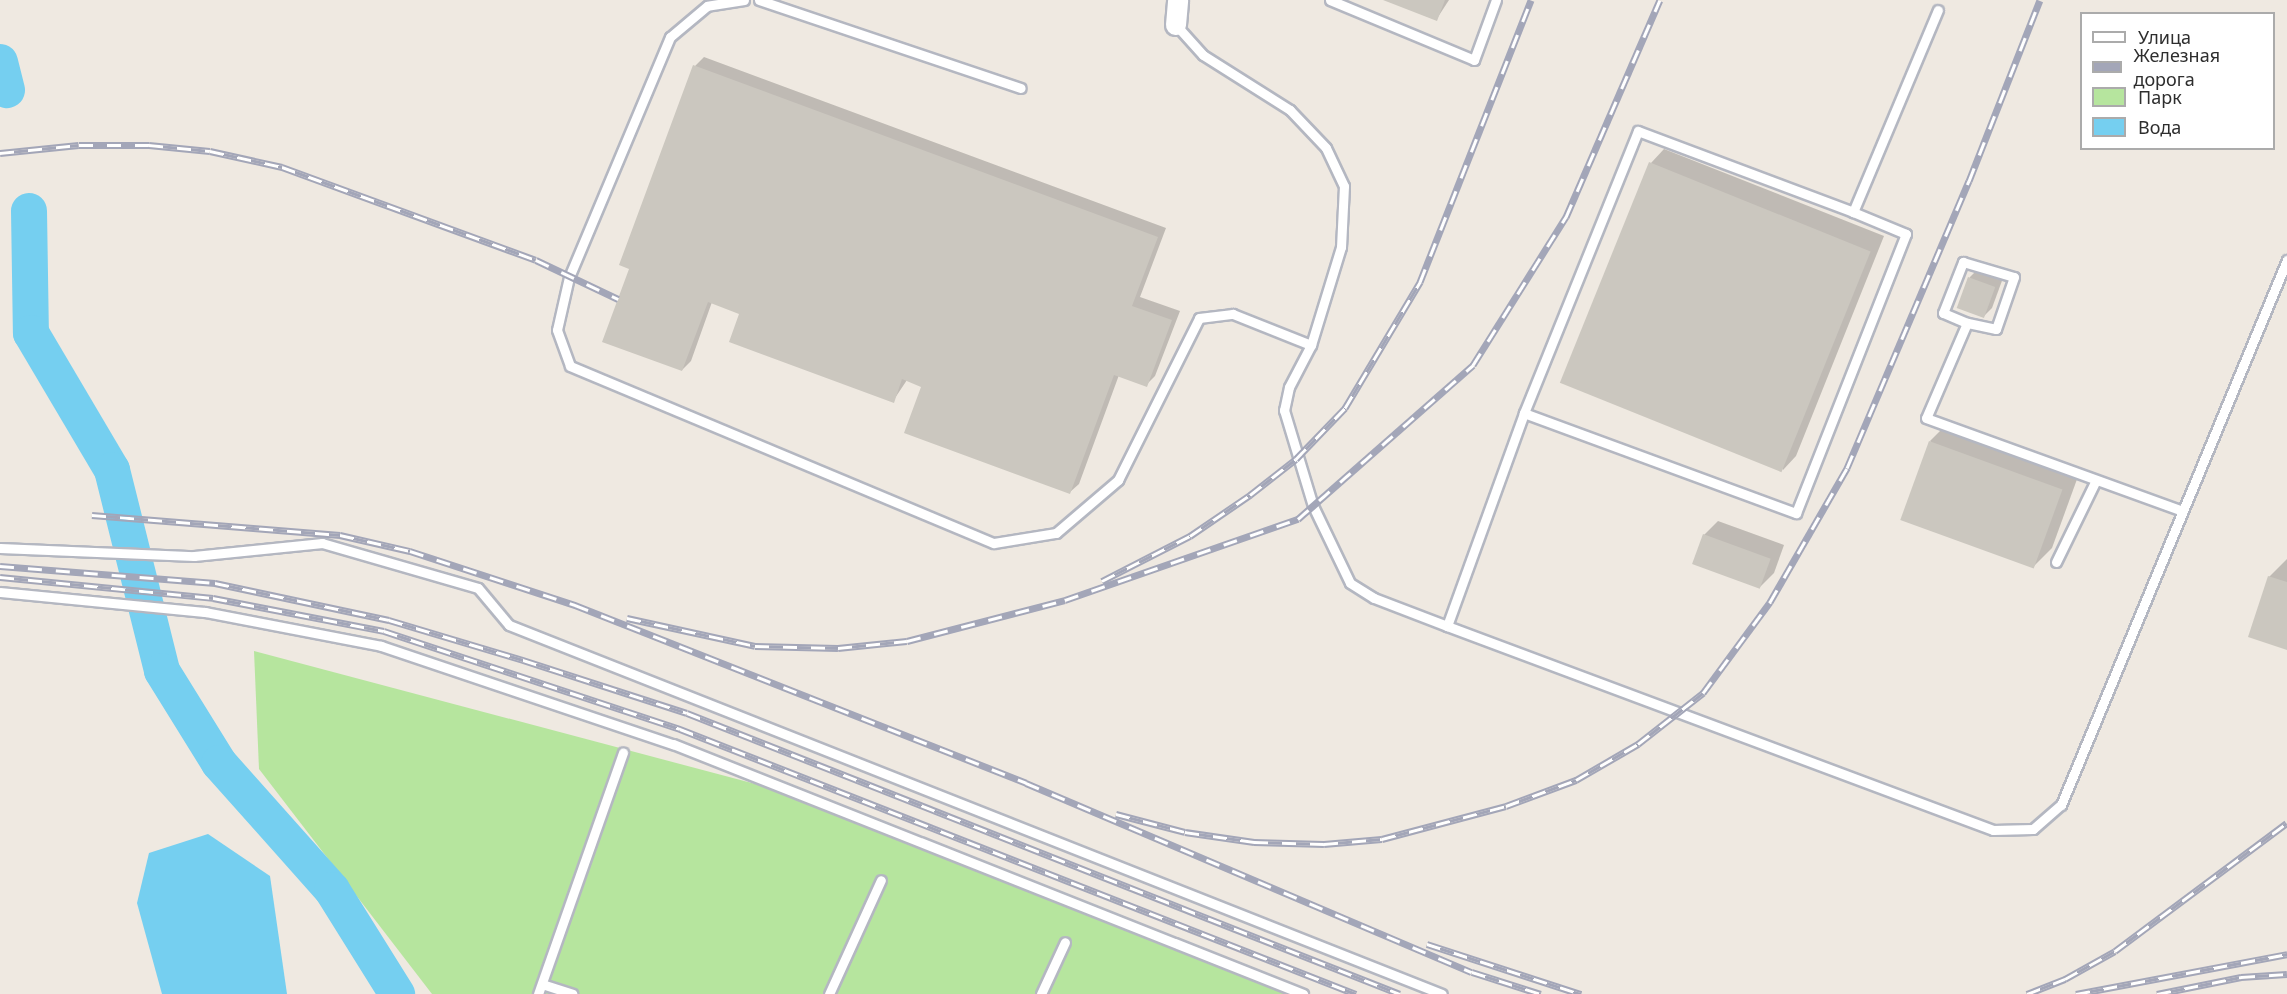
<!DOCTYPE html>
<html>
<head>
<meta charset="utf-8">
<style>
  body { margin:0 }
  #map { position:relative; width:2287px; height:994px; overflow:hidden; background:#efe9e1; font-family:"Noto Sans",sans-serif }
  div>[style] { position:absolute }
  .green>* { inset:0; background:#b6e59e }
  .water>* { inset:0; background:#75cff0 }
  .shadow>* { inset:0; background:#0003 }
  .river>* { height:36px; margin:-18px; padding:0 18px; transform-origin:18px; border-radius:18px; background:#75cff0 }
  .building>* { inset:0; background:#cbc7bf; transform-origin:0 0 }
  .roads { filter:drop-shadow(2px 0 #b4b7c1) drop-shadow(-2px 0 #b4b7c1) drop-shadow(0 2px #b4b7c1) drop-shadow(0 -2px #b4b7c1) }
  .service>* { height:9px; margin:-4.5px; padding:0 4.5px; transform-origin:4.5px; border-radius:4.5px; background:#fff }
  .minor>* { height:20px; margin:-10px; padding:0 10px; transform-origin:10px; border-radius:10px; background:#fff }
  .rail>* { height:7px; margin-top:-3.5px; transform-origin:0; background:repeating-linear-gradient(90deg,#fff 0 14px,#a3a6b8 0 28px); box-sizing:border-box; border-block:2px solid #a3a6b8 }
  span { translate:-50% -50%; white-space:nowrap; text-align:center; line-height:1.15; -webkit-text-stroke:6px #fff; paint-order:stroke }
  .legend { position:absolute; left:2080px; top:12px; width:195px; height:138px; box-sizing:border-box; background:#fff; border:2px solid #ababab; margin:0; padding:8px 10px; list-style:none; font-size:18px; color:#2e2e2e }
  .legend li { display:flex; align-items:center; gap:12px; height:30px }
  .legend b { width:30px; border:2px solid #ababab }
</style>
</head>
<body>
<div id="map">
  <div class="green">
    <div style="clip-path:polygon(254px 651px,797px 795px,1291px 994px,432px 994px,259px 769px)"></div>
  </div>
  <div class="water">
    <div style="clip-path:polygon(208px 834px,270px 876px,287px 994px,162px 994px,137px 903px,149px 853px)"></div>
  </div>
  <div class="shadow">
    <div style="clip-path:polygon(1387px 0,1449px 0,1436px 20px)"></div>
    <div style="clip-path:polygon(704px 57px,1166px 228px,1140px 297px,1180px 311px,1155px 376px,1146px 385px,1119px 375px,1079px 484px,1070px 492px,923px 386px,907px 380px,893px 401px,741px 313px,712px 302px,691px 361px,682px 370px,631px 268px,695px 66px)"></div>
    <div style="clip-path:polygon(1664px 149px,1884px 236px,1796px 456px,1783px 470px,1651px 163px)"></div>
    <div style="clip-path:polygon(1979px 268px,2003px 278px,1992px 308px,1983px 317px,1958px 307px,1970px 277px)"></div>
    <div style="clip-path:polygon(1948px 423px,2080px 471px,2052px 548px,2034px 566px,1930px 441px)"></div>
    <div style="clip-path:polygon(1718px 521px,1784px 545px,1774px 573px,1760px 587px,1704px 535px)"></div>
    <div style="clip-path:polygon(2287px 559px,2287px 648px,2269px 577px)"></div>
  </div>
  <div class="river">
    <div style="left:0;top:62px;width:29px;rotate:76deg"></div>
    <div style="left:29px;top:211px;width:122px;rotate:89.1deg"></div>
    <div style="left:31px;top:333px;width:159px;rotate:59.4deg"></div>
    <div style="left:112px;top:470px;width:207px;rotate:76deg"></div>
    <div style="left:162px;top:671px;width:108px;rotate:58.2deg"></div>
    <div style="left:219px;top:763px;width:170px;rotate:48.3deg"></div>
    <div style="left:332px;top:890px;width:123px;rotate:58deg"></div>
  </div>
  <div class="building">
    <div style="clip-path:polygon(1383px 0,1445px 0,1437px 21px)"></div>
    <div style="clip-path:polygon(693px 65px,1158px 237px,1132px 306px,1172px 320px,1147px 387px,1114px 375px,1070px 494px,904px 433px,921px 387px,902px 379px,894px 403px,729px 342px,739px 314px,708px 302px,682px 371px,602px 342px,629px 269px,619px 265px)"></div>
    <div style="left:1649px;top:162px;width:239px;height:238px;rotate:22deg"></div>
    <div style="left:1968px;top:277px;width:29px;height:33px;rotate:20deg"></div>
    <div style="left:1929px;top:441px;width:142px;height:84px;rotate:20deg"></div>
    <div style="left:1703px;top:534px;width:72px;height:32px;rotate:20deg"></div>
    <div style="clip-path:polygon(2268px 576px,2287px 582px,2287px 650px,2248px 637px)"></div>
  </div>
  <div class="roads">
    <div class="service">
      <div style="left:744px;top:0;width:37px;rotate:171deg"></div>
      <div style="left:707px;top:6px;width:48px;rotate:140deg"></div>
      <div style="left:670px;top:37px;width:260px;rotate:112.8deg"></div>
      <div style="left:569px;top:277px;width:54px;rotate:102.8deg"></div>
      <div style="left:557px;top:330px;width:38px;rotate:70deg"></div>
      <div style="left:570px;top:366px;width:459px;rotate:22.7deg"></div>
      <div style="left:994px;top:543px;width:63px;rotate:-9.2deg"></div>
      <div style="left:1056px;top:533px;width:82px;rotate:-40.5deg"></div>
      <div style="left:1118px;top:480px;width:181px;rotate:-63.4deg"></div>
      <div style="left:1199px;top:318px;width:34px;rotate:-7deg"></div>
      <div style="left:1233px;top:314px;width:84px;rotate:21.7deg"></div>
      <div style="left:759px;top:0;width:276px;rotate:18.6deg"></div>
      <div style="left:1330px;top:0;width:156px;rotate:22.6deg"></div>
      <div style="left:1474px;top:60px;width:64px;rotate:-69.9deg"></div>
      <div style="left:1176px;top:25px;width:40px;rotate:48deg"></div>
      <div style="left:1203px;top:55px;width:103px;rotate:32.3deg"></div>
      <div style="left:1290px;top:110px;width:52px;rotate:46.5deg"></div>
      <div style="left:1326px;top:148px;width:42px;rotate:64.7deg"></div>
      <div style="left:1344px;top:186px;width:61px;rotate:92.8deg"></div>
      <div style="left:1341px;top:247px;width:102px;rotate:107deg"></div>
      <div style="left:1311px;top:345px;width:47px;rotate:117.6deg"></div>
      <div style="left:1289px;top:387px;width:24px;rotate:102deg"></div>
      <div style="left:1284px;top:410px;width:100px;rotate:73.2deg"></div>
      <div style="left:1313px;top:506px;width:85px;rotate:64.3deg"></div>
      <div style="left:1350px;top:583px;width:28px;rotate:32deg"></div>
      <div style="left:1374px;top:598px;width:78px;rotate:21deg"></div>
      <div style="left:1447px;top:626px;width:583px;rotate:20.49deg"></div>
      <div style="left:1993px;top:830px;width:40px;rotate:-1.4deg"></div>
      <div style="left:2033px;top:829px;width:37px;rotate:-41deg"></div>
      <div style="left:2061px;top:805px;width:590px;rotate:-67.48deg"></div>
      <div style="left:1967px;top:323px;width:26px;rotate:-157deg"></div>
      <div style="left:1943px;top:313px;width:55px;rotate:-68.6deg"></div>
      <div style="left:1963px;top:262px;width:53px;rotate:16.4deg"></div>
      <div style="left:2014px;top:277px;width:55px;rotate:109.1deg"></div>
      <div style="left:1996px;top:329px;width:30px;rotate:-168deg"></div>
      <div style="left:1967px;top:323px;width:103px;rotate:113.3deg"></div>
      <div style="left:1926px;top:418px;width:273px;rotate:19.9deg"></div>
      <div style="left:1524px;top:413px;width:304px;rotate:-68deg"></div>
      <div style="left:1638px;top:131px;width:230px;rotate:20.6deg"></div>
      <div style="left:0;top:548px;width:194px;rotate:2.4deg"></div>
      <div style="left:194px;top:556px;width:129px;rotate:-5.8deg"></div>
      <div style="left:322px;top:543px;width:162px;rotate:16.1deg"></div>
      <div style="left:478px;top:588px;width:48px;rotate:50deg"></div>
      <div style="left:509px;top:625px;width:1003px;rotate:21.58deg"></div>
      <div style="left:2056px;top:562px;width:91px;rotate:-64deg"></div>
      <div style="left:0;top:592px;width:206px;rotate:5.6deg"></div>
      <div style="left:205px;top:612px;width:179px;rotate:10.9deg"></div>
      <div style="left:381px;top:646px;width:308px;rotate:18.6deg"></div>
      <div style="left:673px;top:744px;width:678px;rotate:21.64deg"></div>
      <div style="left:1447px;top:626px;width:226px;rotate:-70.1deg"></div>
      <div style="left:1524px;top:413px;width:290px;rotate:20.2deg"></div>
      <div style="left:1796px;top:513px;width:300px;rotate:-68.5deg"></div>
      <div style="left:1906px;top:234px;width:57px;rotate:-157.5deg"></div>
      <div style="left:1853px;top:212px;width:219px;rotate:-67.2deg"></div>
      <div style="left:542px;top:984px;width:32px;rotate:18deg"></div>
      <div style="left:538px;top:994px;width:256px;rotate:-70.6deg"></div>
      <div style="left:829px;top:994px;width:125px;rotate:-65.5deg"></div>
      <div style="left:1041px;top:994px;width:57px;rotate:-65.2deg"></div>
    </div>
    <div class="minor">
      <div style="left:1176px;top:25px;width:25px;rotate:-85deg"></div>
    </div>
  </div>
  <div class="rail">
    <div style="left:0;top:153px;width:79px;rotate:-5.8deg"></div>
    <div style="left:79px;top:145px;width:70px"></div>
    <div style="left:149px;top:145px;width:61px;rotate:5.6deg"></div>
    <div style="left:210px;top:151px;width:74px;rotate:12.5deg"></div>
    <div style="left:282px;top:167px;width:270px;rotate:20.1deg"></div>
    <div style="left:536px;top:260px;width:91px;rotate:25.4deg"></div>
    <div style="left:92px;top:515px;width:249px;rotate:4.6deg"></div>
    <div style="left:340px;top:535px;width:72px;rotate:12.9deg"></div>
    <div style="left:410px;top:551px;width:174px;rotate:18.1deg"></div>
    <div style="left:575px;top:605px;width:485px;rotate:21.5deg"></div>
    <div style="left:1026px;top:783px;width:484px;rotate:23deg"></div>
    <div style="left:1472px;top:972px;width:72px;rotate:17.7deg"></div>
    <div style="left:0;top:566px;width:216px;rotate:4.5deg"></div>
    <div style="left:215px;top:583px;width:178px;rotate:12deg"></div>
    <div style="left:389px;top:620px;width:140px;rotate:16.6deg"></div>
    <div style="left:523px;top:660px;width:172px;rotate:17.9deg"></div>
    <div style="left:687px;top:713px;width:766px;rotate:21.51deg"></div>
    <div style="left:0;top:577px;width:214px;rotate:5.6deg"></div>
    <div style="left:213px;top:598px;width:174px;rotate:10.9deg"></div>
    <div style="left:384px;top:631px;width:312px;rotate:18.3deg"></div>
    <div style="left:680px;top:729px;width:726px;rotate:21.41deg"></div>
    <div style="left:1102px;top:581px;width:99px;rotate:-27.1deg"></div>
    <div style="left:1190px;top:536px;width:73px;rotate:-34.3deg"></div>
    <div style="left:1250px;top:495px;width:58px;rotate:-38deg"></div>
    <div style="left:1296px;top:459px;width:71px;rotate:-46.1deg"></div>
    <div style="left:1345px;top:408px;width:147px;rotate:-59.2deg"></div>
    <div style="left:1420px;top:282px;width:303px;rotate:-68.5deg"></div>
    <div style="left:627px;top:618px;width:131px;rotate:12.3deg"></div>
    <div style="left:755px;top:646px;width:83px;rotate:1.4deg"></div>
    <div style="left:838px;top:648px;width:69px;rotate:-5.8deg"></div>
    <div style="left:907px;top:641px;width:163px;rotate:-14.5deg"></div>
    <div style="left:1065px;top:600px;width:247px;rotate:-19.2deg"></div>
    <div style="left:1298px;top:519px;width:233px;rotate:-41.3deg"></div>
    <div style="left:1473px;top:365px;width:175px;rotate:-57.9deg"></div>
    <div style="left:1566px;top:217px;width:236px;rotate:-66.6deg"></div>
    <div style="left:1116px;top:814px;width:71px;rotate:14.6deg"></div>
    <div style="left:1185px;top:832px;width:70px;rotate:8.2deg"></div>
    <div style="left:1254px;top:842px;width:70px;rotate:1.6deg"></div>
    <div style="left:1324px;top:844px;width:58px;rotate:-4.9deg"></div>
    <div style="left:1382px;top:839px;width:128px;rotate:-14.9deg"></div>
    <div style="left:1506px;top:806px;width:75px;rotate:-20.4deg"></div>
    <div style="left:1576px;top:780px;width:72px;rotate:-30.1deg"></div>
    <div style="left:1638px;top:744px;width:83px;rotate:-38.1deg"></div>
    <div style="left:1703px;top:693px;width:113px;rotate:-53.6deg"></div>
    <div style="left:1770px;top:602px;width:155px;rotate:-60.1deg"></div>
    <div style="left:1847px;top:468px;width:312px;rotate:-67deg"></div>
    <div style="left:1969px;top:181px;width:194px;rotate:-68.6deg"></div>
    <div style="left:1427px;top:944px;width:162px;rotate:18deg"></div>
    <div style="left:2027px;top:994px;width:41px;rotate:-21.5deg"></div>
    <div style="left:2065px;top:979px;width:57px;rotate:-29.2deg"></div>
    <div style="left:2115px;top:951px;width:214px;rotate:-36.7deg"></div>
    <div style="left:2076px;top:994px;width:215px;rotate:-10.7deg"></div>
    <div style="left:2157px;top:994px;width:86px;rotate:-11.4deg"></div>
    <div style="left:2241px;top:977px;width:46px;rotate:-3.7deg"></div>
  </div>
  <ul class="legend">
  <li><b style="height:8px;background:#fff"></b>Улица</li>
  <li><b style="height:8px;background:#a3a6b8"></b>Железная дорога</li>
  <li><b style="height:16px;background:#b6e59e"></b>Парк</li>
  <li><b style="height:16px;background:#75cff0"></b>Вода</li>
  </ul>
</div>
</body>
</html>
